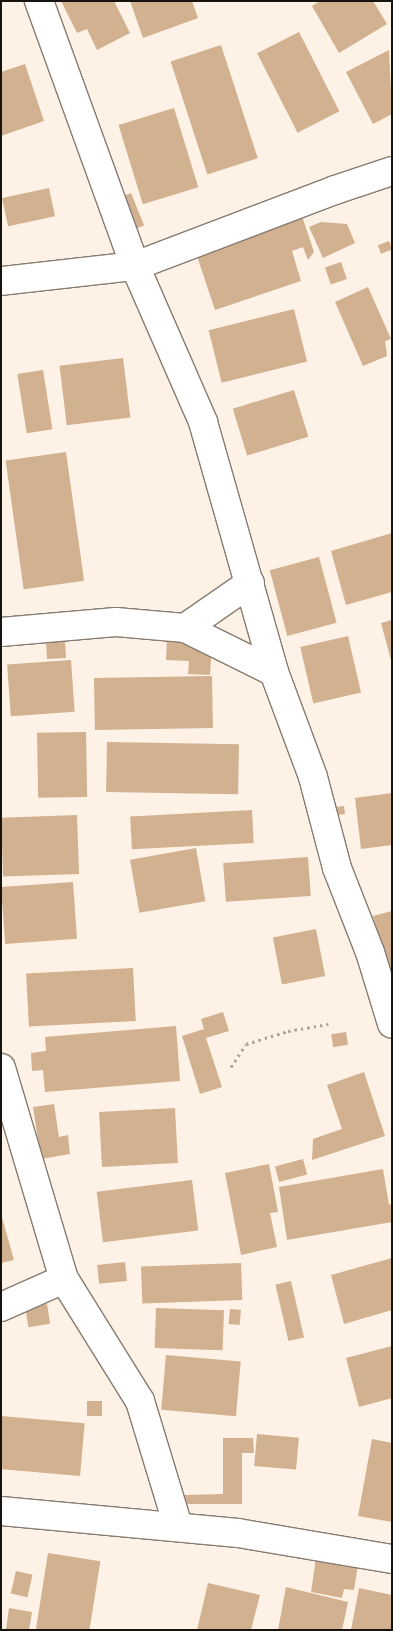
<!DOCTYPE html>
<html>
<head>
<meta charset="utf-8">
<style>
  body { margin:0 }
  #map { position:relative; width:393px; height:1631px; overflow:hidden; background:#fef1e5; font-family:"Source Sans 3",sans-serif }
  div>[style] { position:absolute }
  .building>* { inset:0; background:#d2b190; transform-origin:0 0 }
  .path>* { height:3px; margin-top:-1.5px; transform-origin:0; background:repeating-linear-gradient(90deg,#aea49a 0 2.5px,transparent 0 6.5px) }
  .roads { filter:drop-shadow(1px 0 #867b70) drop-shadow(-1px 0 #867b70) drop-shadow(0 1px #867b70) drop-shadow(0 -1px #867b70) }
  .minor>* { height:28px; margin:-14px; padding:0 14px; transform-origin:14px; border-radius:14px; background:#fff }
  span { translate:-50% -50%; white-space:nowrap; text-align:center; line-height:1.15; -webkit-text-stroke:4.5px #fef1e5; paint-order:stroke }
  .frame { position:absolute; inset:0; border:2px solid #17130e; pointer-events:none }
</style>
</head>
<body>
<div id="map">
  <div class="building">
    <div style="clip-path:polygon(61px 1px,114px 1px,130px 33px,97px 50px,87px 29px,77px 33px)"></div>
    <div style="clip-path:polygon(130px 1px,192px 1px,198px 18px,143px 38px)"></div>
    <div style="clip-path:polygon(320px 1px,373px 1px,387px 24px,339px 53px,312px 6px)"></div>
    <div style="left:299px;top:32px;width:89px;height:47px;rotate:63deg"></div>
    <div style="left:221px;top:45px;width:119px;height:53px;rotate:72deg"></div>
    <div style="clip-path:polygon(389px 50px,392px 114px,373px 124px,346px 72px)"></div>
    <div style="clip-path:polygon(25px 64px,44px 121px,1px 136px,1px 72px)"></div>
    <div style="left:174px;top:108px;width:83px;height:58px;rotate:73deg"></div>
    <div style="left:49px;top:188px;width:29px;height:48px;rotate:78deg"></div>
    <div style="left:131px;top:193px;width:35px;height:9px;rotate:68deg"></div>
    <div style="clip-path:polygon(302px 216px,314px 252px,308px 260px,303px 247px,292px 251px,301px 281px,215px 310px,196px 253px)"></div>
    <div style="clip-path:polygon(321px 222px,347px 224px,355px 243px,323px 258px,309px 227px)"></div>
    <div style="left:389px;top:241px;width:9px;height:12px;rotate:69deg"></div>
    <div style="left:341px;top:262px;width:18px;height:17px;rotate:71deg"></div>
    <div style="clip-path:polygon(368px 287px,391px 339px,385px 341px,387px 356px,363px 366px,335px 302px)"></div>
    <div style="left:294px;top:309px;width:54px;height:88px;rotate:76deg"></div>
    <div style="left:123px;top:358px;width:60px;height:64px;rotate:83deg"></div>
    <div style="left:43px;top:370px;width:60px;height:26px;rotate:81deg"></div>
    <div style="left:294px;top:390px;width:49px;height:64px;rotate:73deg"></div>
    <div style="left:66px;top:452px;width:130px;height:61px;rotate:82deg"></div>
    <div style="clip-path:polygon(392px 533px,392px 592px,346px 605px,331px 551px)"></div>
    <div style="left:319px;top:557px;width:68px;height:51px;rotate:75deg"></div>
    <div style="clip-path:polygon(392px 620px,392px 660px,391px 660px,381px 623px)"></div>
    <div style="left:348px;top:636px;width:58px;height:49px;rotate:77deg"></div>
    <div style="left:65px;top:640px;width:18px;height:19px;rotate:87deg"></div>
    <div style="clip-path:polygon(167px 640px,212px 642px,210px 675px,188px 674px,189px 661px,166px 660px)"></div>
    <div style="left:71px;top:660px;width:52px;height:64px;rotate:86deg"></div>
    <div style="left:212px;top:676px;width:52px;height:118px;rotate:89deg"></div>
    <div style="left:86px;top:732px;width:65px;height:49px;rotate:89deg"></div>
    <div style="left:107px;top:742px;width:132px;height:50px;rotate:1deg"></div>
    <div style="clip-path:polygon(392px 793px,392px 845px,361px 849px,355px 798px)"></div>
    <div style="left:344px;top:806px;width:8px;height:10px;rotate:83deg"></div>
    <div style="left:252px;top:810px;width:33px;height:122px;rotate:87deg"></div>
    <div style="left:77px;top:815px;width:59px;height:76px;rotate:88deg"></div>
    <div style="left:196px;top:848px;width:54px;height:67px;rotate:80deg"></div>
    <div style="left:308px;top:857px;width:39px;height:85px;rotate:86deg"></div>
    <div style="left:73px;top:882px;width:57px;height:72px;rotate:86deg"></div>
    <div style="clip-path:polygon(392px 911px,392px 967px,387px 968px,373px 916px)"></div>
    <div style="left:316px;top:929px;width:48px;height:44px;rotate:79deg"></div>
    <div style="left:133px;top:968px;width:53px;height:107px;rotate:87deg"></div>
    <div style="clip-path:polygon(223px 1012px,229px 1031px,206px 1038px,222px 1087px,200px 1094px,182px 1036px,204px 1029px,201px 1019px)"></div>
    <div style="clip-path:polygon(176px 1026px,180px 1081px,45px 1092px,43px 1070px,32px 1071px,31px 1053px,46px 1051px,45px 1037px)"></div>
    <div style="left:346px;top:1032px;width:13px;height:15px;rotate:81deg"></div>
    <div style="clip-path:polygon(364px 1072px,385px 1136px,312px 1160px,313px 1139px,342px 1129px,327px 1085px)"></div>
    <div style="clip-path:polygon(54px 1104px,59px 1137px,68px 1135px,70px 1154px,41px 1159px,33px 1107px)"></div>
    <div style="left:175px;top:1108px;width:55px;height:76px;rotate:87deg"></div>
    <div style="left:303px;top:1159px;width:16px;height:29px;rotate:75deg"></div>
    <div style="clip-path:polygon(269px 1164px,278px 1212px,270px 1213px,277px 1247px,241px 1255px,225px 1173px)"></div>
    <div style="clip-path:polygon(383px 1169px,389px 1205px,392px 1204px,392px 1222px,287px 1240px,279px 1187px)"></div>
    <div style="left:192px;top:1180px;width:51px;height:96px;rotate:83deg"></div>
    <div style="clip-path:polygon(1px 1214px,14px 1260px,1px 1263px)"></div>
    <div style="clip-path:polygon(392px 1258px,392px 1310px,344px 1324px,331px 1275px)"></div>
    <div style="left:125px;top:1262px;width:19px;height:28px;rotate:84deg"></div>
    <div style="left:241px;top:1263px;width:37px;height:100px;rotate:88deg"></div>
    <div style="left:291px;top:1281px;width:58px;height:16px;rotate:77deg"></div>
    <div style="left:47px;top:1304px;width:20px;height:22px;rotate:81deg"></div>
    <div style="left:156px;top:1308px;width:68px;height:40px;rotate:2deg"></div>
    <div style="left:230px;top:1309px;width:11px;height:15px;rotate:5deg"></div>
    <div style="clip-path:polygon(392px 1346px,392px 1398px,359px 1407px,346px 1358px)"></div>
    <div style="left:166px;top:1355px;width:75px;height:55px;rotate:5deg"></div>
    <div style="left:102px;top:1401px;width:15px;height:15px;rotate:90deg"></div>
    <div style="left:1px;top:1416px;width:84px;height:53px;rotate:5deg"></div>
    <div style="left:257px;top:1434px;width:42px;height:32px;rotate:5deg"></div>
    <div style="clip-path:polygon(223px 1438px,253px 1438px,254px 1453px,242px 1453px,242px 1504px,184px 1504px,184px 1495px,223px 1494px)"></div>
    <div style="clip-path:polygon(372px 1439px,392px 1443px,392px 1522px,358px 1516px)"></div>
    <div style="left:48px;top:1553px;width:53px;height:78px;rotate:9deg"></div>
    <div style="clip-path:polygon(316px 1558px,358px 1565px,354px 1590px,344px 1589px,342px 1598px,311px 1592px)"></div>
    <div style="left:16px;top:1571px;width:17px;height:23px;rotate:13deg"></div>
    <div style="clip-path:polygon(208px 1583px,260px 1595px,251px 1630px,197px 1630px)"></div>
    <div style="clip-path:polygon(286px 1587px,348px 1602px,342px 1630px,278px 1630px)"></div>
    <div style="clip-path:polygon(359px 1588px,392px 1595px,392px 1630px,351px 1630px)"></div>
    <div style="clip-path:polygon(9px 1608px,32px 1612px,29px 1630px,6px 1630px)"></div>
  </div>
  <div class="path">
    <div style="left:231px;top:1067px;width:27px;rotate:-57deg"></div>
    <div style="left:246px;top:1044px;width:44px;rotate:-17.2deg"></div>
    <div style="left:288px;top:1031px;width:41px;rotate:-9.9deg"></div>
  </div>
  <div class="roads">
    <div class="minor">
      <div style="left:39px;top:1px;width:282px;rotate:70.1deg"></div>
      <div style="left:135px;top:266px;width:170px;rotate:66.4deg"></div>
      <div style="left:203px;top:422px;width:260px;rotate:74.1deg"></div>
      <div style="left:274px;top:672px;width:112px;rotate:69.6deg"></div>
      <div style="left:313px;top:777px;width:94px;rotate:75.2deg"></div>
      <div style="left:337px;top:868px;width:90px;rotate:68.6deg"></div>
      <div style="left:370px;top:952px;width:75px;rotate:73deg"></div>
      <div style="left:1px;top:281px;width:135px;rotate:-6.4deg"></div>
      <div style="left:135px;top:266px;width:214px;rotate:-20.8deg"></div>
      <div style="left:335px;top:190px;width:60px;rotate:-18.4deg"></div>
      <div style="left:185px;top:628px;width:79px;rotate:-34.7deg"></div>
      <div style="left:1px;top:632px;width:115px;rotate:-5deg"></div>
      <div style="left:116px;top:622px;width:69px;rotate:5deg"></div>
      <div style="left:185px;top:628px;width:99px;rotate:26.3deg"></div>
      <div style="left:1px;top:1068px;width:220px;rotate:73.4deg"></div>
      <div style="left:64px;top:1279px;width:144px;rotate:58.1deg"></div>
      <div style="left:140px;top:1401px;width:131px;rotate:73.1deg"></div>
      <div style="left:1px;top:1307px;width:69px;rotate:-24deg"></div>
      <div style="left:1px;top:1511px;width:238px;rotate:5.3deg"></div>
      <div style="left:238px;top:1533px;width:156px;rotate:9.6deg"></div>
    </div>
  </div>
  <div class="frame"></div>
</div>
</body>
</html>
